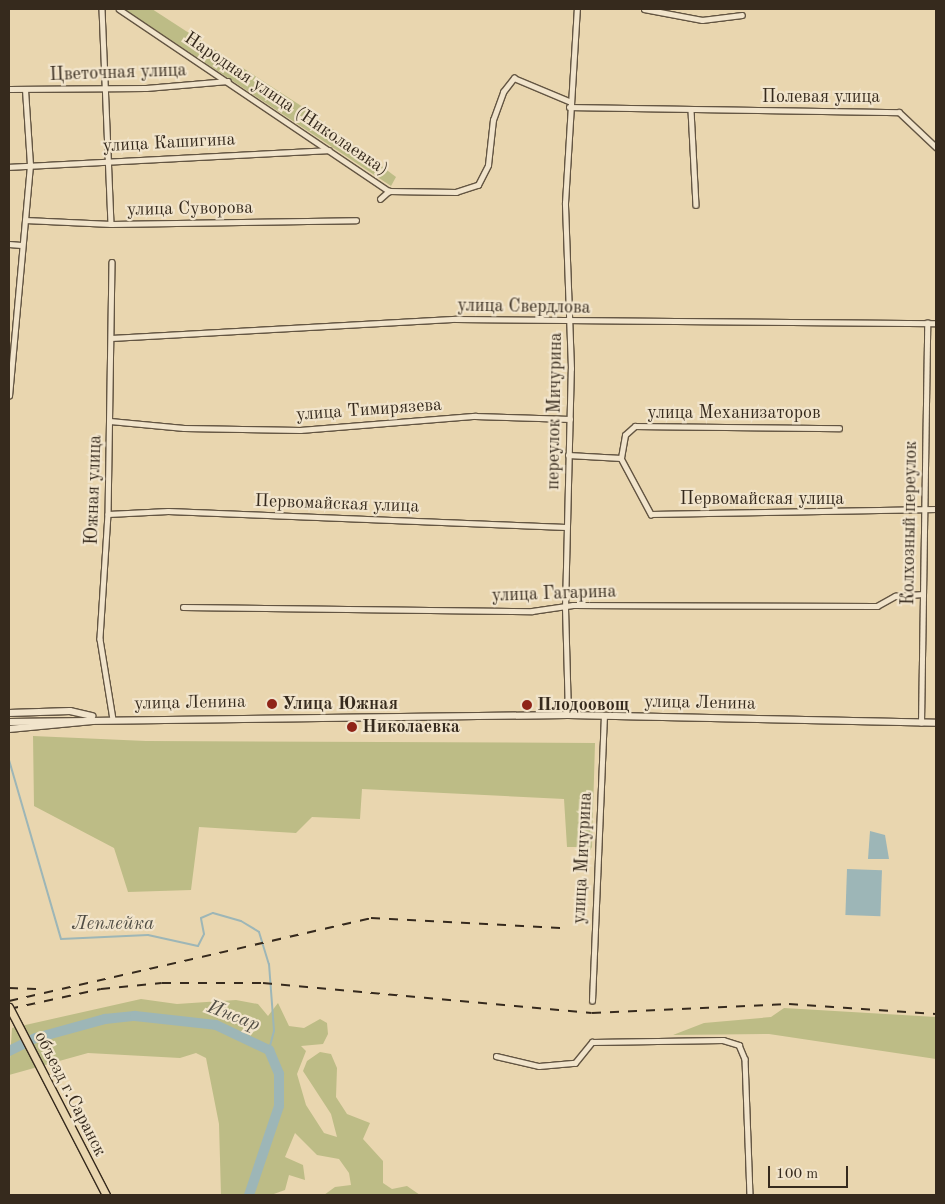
<!DOCTYPE html>
<html>
<head>
<meta charset="utf-8">
<style>
  body { margin:0 }
  #map { position:relative; width:945px; height:1204px; overflow:hidden; background:#e9d6af; font-family:"Old Standard TT",serif }
  div>[style] { position:absolute }
  .green>* { inset:0; background:#bdbc86 }
  .water>* { inset:0; background:#9db6b7; transform-origin:0 0 }
  .stream>* { height:2px; margin:-1px; padding:0 1px; transform-origin:1px; border-radius:1px; background:#9db6b7 }
  .river>* { height:10px; margin:-5px; padding:0 5px; transform-origin:5px; border-radius:5px; background:#9db6b7 }
  .roads { filter:drop-shadow(1px 0 #635542) drop-shadow(-1px 0 #635542) drop-shadow(0 1px #635542) drop-shadow(0 -1px #635542) }
  .minor>* { height:4.5px; margin:-2.25px; padding:0 2.25px; transform-origin:2.25px; border-radius:2.25px; background:#f1e4cb }
  .secondary>* { height:6px; margin:-3px; padding:0 3px; transform-origin:3px; border-radius:3px; background:#f1e4cb }
  .rail>* { height:2px; margin-top:-1px; transform-origin:0; background:repeating-linear-gradient(90deg,#362a1d 0 9px,transparent 0 18px) }
  .bridges { filter:drop-shadow(1px 0 #362a1d) drop-shadow(-1px 0 #362a1d) drop-shadow(0 1px #362a1d) drop-shadow(0 -1px #362a1d) }
  .primary-bridge>* { height:7px; margin:-3.5px; padding:0 3.5px; transform-origin:3.5px; border-radius:3.5px; background:#e9d6af }
  .dots>* { width:14px; height:14px; translate:-50% -50%; box-sizing:border-box; border:2px solid #f1e4cb; border-radius:50% }
  span { translate:-50% -50%; white-space:nowrap; text-align:center; line-height:1.15; -webkit-text-stroke:4.5px #f1e4cb; paint-order:stroke }
  .street-label { font-size:18px; color:#362a1d }
  .poi-label { font-size:18px; color:#362a1d; font-weight:700 }
  .left { translate:0 -50%; text-align:left }
  .water-label { font-size:19px; color:#504d44; font-style:italic }
  .frame { position:absolute; inset:0; border:10px solid #362a1d; pointer-events:none }
  .scale { position:absolute; left:768px; top:1166px; width:80px; height:22px; box-sizing:border-box; border:2px solid #362a1d; border-top:0; padding-left:6px; font-size:15px; line-height:18px; white-space:nowrap; color:#362a1d; -webkit-text-stroke:4px #f1e4cb; paint-order:stroke }
</style>
</head>
<body>
<div id="map">
  <div class="green">
    <div style="clip-path:polygon(124px 9px,152px 9px,306px 109px,396px 177px,391px 186px)"></div>
    <div style="clip-path:polygon(33px 736px,146px 741px,595px 743px,592px 847px,587px 856px,578px 855px,578px 847px,567px 847px,564px 799px,362px 789px,360px 819px,312px 817px,296px 833px,199px 827px,191px 890px,128px 892px,114px 848px,34px 806px)"></div>
    <div style="clip-path:polygon(141px 999px,177px 1004px,236px 1000px,258px 1004px,268px 1016px,278px 1003px,289px 1026px,304px 1028px,320px 1019px,327px 1023px,328px 1034px,323px 1044px,301px 1046px,306px 1051px,297px 1074px,306px 1105px,324px 1133px,337px 1137px,331px 1114px,303px 1071px,307px 1061px,320px 1052px,331px 1054px,337px 1068px,336px 1097px,347px 1114px,370px 1123px,363px 1139px,383px 1161px,383px 1183px,392px 1189px,407px 1186px,420px 1195px,324px 1195px,335px 1187px,351px 1185px,349px 1173px,339px 1159px,317px 1155px,295px 1133px,285px 1157px,303px 1165px,305px 1180px,289px 1175px,285px 1190px,271px 1195px,221px 1195px,219px 1124px,206px 1058px,196px 1053px,180px 1058px,88px 1053px,9px 1075px,12px 1028px)"></div>
    <div style="clip-path:polygon(784px 1008px,936px 1017px,936px 1059px,769px 1034px,673px 1035px,704px 1023px,771px 1017px)"></div>
  </div>
  <div class="water">
    <div style="clip-path:polygon(870px 831px,885px 835px,889px 859px,868px 859px)"></div>
    <div style="left:847px;top:869px;width:35px;height:46px;rotate:2deg"></div>
  </div>
  <div class="stream">
    <div style="left:9px;top:760px;width:186px;rotate:73.8deg"></div>
    <div style="left:61px;top:939px;width:87px;rotate:-2.6deg"></div>
    <div style="left:148px;top:935px;width:51px;rotate:12.4deg"></div>
    <div style="left:198px;top:946px;width:13px;rotate:-63deg"></div>
    <div style="left:204px;top:934px;width:16px;rotate:-101deg"></div>
    <div style="left:201px;top:918px;width:13px;rotate:-23deg"></div>
    <div style="left:213px;top:913px;width:29px;rotate:16deg"></div>
    <div style="left:241px;top:921px;width:21px;rotate:31deg"></div>
    <div style="left:259px;top:932px;width:34px;rotate:73deg"></div>
    <div style="left:269px;top:964px;width:67px;rotate:85.7deg"></div>
    <div style="left:274px;top:1031px;width:20px;rotate:105deg"></div>
  </div>
  <div class="river">
    <div style="left:9px;top:1051px;width:30px;rotate:-26deg"></div>
    <div style="left:36px;top:1038px;width:72px;rotate:-15.4deg"></div>
    <div style="left:105px;top:1019px;width:30px;rotate:-6deg"></div>
    <div style="left:135px;top:1016px;width:81px;rotate:6.3deg"></div>
    <div style="left:216px;top:1025px;width:59px;rotate:25.3deg"></div>
    <div style="left:269px;top:1050px;width:26px;rotate:67deg"></div>
    <div style="left:279px;top:1074px;width:32px;rotate:90deg"></div>
    <div style="left:279px;top:1106px;width:94px;rotate:108.6deg"></div>
  </div>
  <div class="roads">
    <div class="minor">
      <div style="left:102px;top:9px;width:215px;rotate:87.6deg"></div>
      <div style="left:119px;top:9px;width:326px;rotate:34deg"></div>
      <div style="left:389px;top:191px;width:67px;rotate:0.9deg"></div>
      <div style="left:456px;top:192px;width:23px;rotate:-18deg"></div>
      <div style="left:478px;top:185px;width:22px;rotate:-63deg"></div>
      <div style="left:488px;top:165px;width:45px;rotate:-83.7deg"></div>
      <div style="left:493px;top:120px;width:30px;rotate:-70deg"></div>
      <div style="left:503px;top:92px;width:18px;rotate:-52deg"></div>
      <div style="left:514px;top:78px;width:60px;rotate:22.7deg"></div>
      <div style="left:644px;top:9px;width:59px;rotate:10.7deg"></div>
      <div style="left:702px;top:20px;width:40px;rotate:-7.1deg"></div>
      <div style="left:9px;top:89px;width:137px;rotate:-0.4deg"></div>
      <div style="left:146px;top:88px;width:82px;rotate:-4.9deg"></div>
      <div style="left:569px;top:107px;width:330px;rotate:0.9deg"></div>
      <div style="left:899px;top:112px;width:51px;rotate:43.4deg"></div>
      <div style="left:691px;top:110px;width:95px;rotate:87deg"></div>
      <div style="left:9px;top:167px;width:320px;rotate:-3deg"></div>
      <div style="left:380px;top:199px;width:12px;rotate:-42deg"></div>
      <div style="left:25px;top:220px;width:86px;rotate:2.7deg"></div>
      <div style="left:111px;top:224px;width:245px;rotate:-0.9deg"></div>
      <div style="left:9px;top:244px;width:12px;rotate:5deg"></div>
      <div style="left:112px;top:262px;width:252px;rotate:90.9deg"></div>
      <div style="left:108px;top:514px;width:125px;rotate:93.7deg"></div>
      <div style="left:100px;top:639px;width:81px;rotate:80.8deg"></div>
      <div style="left:111px;top:338px;width:346px;rotate:-3.2deg"></div>
      <div style="left:456px;top:319px;width:480px;rotate:0.5deg"></div>
      <div style="left:9px;top:396px;width:232px;rotate:-84.8deg"></div>
      <div style="left:30px;top:165px;width:75px;rotate:-93.8deg"></div>
      <div style="left:110px;top:421px;width:74px;rotate:5.4deg"></div>
      <div style="left:184px;top:428px;width:116px;rotate:1deg"></div>
      <div style="left:300px;top:430px;width:176px;rotate:-4.6deg"></div>
      <div style="left:475px;top:416px;width:95px;rotate:1.8deg"></div>
      <div style="left:568px;top:455px;width:53px;rotate:3.2deg"></div>
      <div style="left:621px;top:458px;width:64px;rotate:61.8deg"></div>
      <div style="left:651px;top:514px;width:285px;rotate:-1deg"></div>
      <div style="left:621px;top:458px;width:23px;rotate:-80deg"></div>
      <div style="left:625px;top:435px;width:13px;rotate:-42deg"></div>
      <div style="left:635px;top:426px;width:204px;rotate:0.6deg"></div>
      <div style="left:108px;top:514px;width:60px;rotate:-2.9deg"></div>
      <div style="left:168px;top:511px;width:398px;rotate:2.3deg"></div>
      <div style="left:183px;top:607px;width:349px;rotate:0.7deg"></div>
      <div style="left:532px;top:611px;width:41px;rotate:-8.3deg"></div>
      <div style="left:573px;top:605px;width:304px;rotate:0.2deg"></div>
      <div style="left:877px;top:606px;width:21px;rotate:-29deg"></div>
      <div style="left:895px;top:596px;width:28px;rotate:-4deg"></div>
      <div style="left:568px;top:715px;width:107px;rotate:-91.6deg"></div>
      <div style="left:565px;top:608px;width:239px;rotate:-88.6deg"></div>
      <div style="left:571px;top:369px;width:166px;rotate:-92.1deg"></div>
      <div style="left:565px;top:203px;width:194px;rotate:-86.5deg"></div>
      <div style="left:921px;top:723px;width:400px;rotate:-89.1deg"></div>
      <div style="left:592px;top:1001px;width:285px;rotate:-87.6deg"></div>
      <div style="left:496px;top:1056px;width:44px;rotate:13.1deg"></div>
      <div style="left:539px;top:1066px;width:36px;rotate:-5deg"></div>
      <div style="left:575px;top:1063px;width:27px;rotate:-51deg"></div>
      <div style="left:592px;top:1042px;width:131px;rotate:-0.9deg"></div>
      <div style="left:723px;top:1040px;width:17px;rotate:17deg"></div>
      <div style="left:739px;top:1045px;width:15px;rotate:67deg"></div>
      <div style="left:745px;top:1059px;width:136px;rotate:87.9deg"></div>
    </div>
    <div class="secondary">
      <div style="left:9px;top:713px;width:61px;rotate:-1.9deg"></div>
      <div style="left:70px;top:711px;width:23px;rotate:13deg"></div>
      <div style="left:9px;top:722px;width:559px;rotate:-0.72deg"></div>
      <div style="left:568px;top:715px;width:368px;rotate:1.2deg"></div>
      <div style="left:9px;top:729px;width:84px;rotate:-5.4deg"></div>
    </div>
  </div>
  <div class="rail">
    <div style="left:9px;top:988px;width:27px;rotate:2deg"></div>
    <div style="left:9px;top:1001px;width:371px;rotate:-12.9deg"></div>
    <div style="left:371px;top:918px;width:194px;rotate:3deg"></div>
    <div style="left:9px;top:1009px;width:94px;rotate:-12.3deg"></div>
    <div style="left:101px;top:989px;width:61px;rotate:-5.6deg"></div>
    <div style="left:162px;top:983px;width:101px"></div>
    <div style="left:263px;top:983px;width:330px;rotate:5.2deg"></div>
    <div style="left:592px;top:1013px;width:197px;rotate:-2.6deg"></div>
    <div style="left:789px;top:1004px;width:147px;rotate:3.9deg"></div>
  </div>
  <div class="bridges">
    <div class="primary-bridge">
      <div style="left:9px;top:1007px;width:212px;rotate:62.7deg"></div>
    </div>
  </div>
  <div class="dots">
    <div style="left:272px;top:704px;background:#8f2418"></div>
    <div style="left:527px;top:705px;background:#8f2418"></div>
    <div style="left:352px;top:727px;background:#8f2418"></div>
  </div>
  <div class="street-label">
    <span style="left:118px;top:73px;rotate:-2deg">Цветочная улица</span>
    <span style="left:821px;top:97px">Полевая улица</span>
    <span style="left:286px;top:104px;rotate:34deg">Народная улица (Николаевка)</span>
    <span style="left:169px;top:143px;rotate:-3deg">улица Кашигина</span>
    <span style="left:190px;top:209px;rotate:-1deg">улица Суворова</span>
    <span style="left:524px;top:307px;rotate:1deg">улица Свердлова</span>
    <span style="left:369px;top:410px;rotate:-4deg">улица Тимирязева</span>
    <span style="left:555px;top:411px;rotate:-89deg">переулок Мичурина</span>
    <span style="left:734px;top:413px">улица Механизаторов</span>
    <span style="left:94px;top:490px;rotate:-88deg">Южная улица</span>
    <span style="left:762px;top:499px">Первомайская улица</span>
    <span style="left:337px;top:504px;rotate:2deg">Первомайская улица</span>
    <span style="left:910px;top:523px;rotate:-89deg">Колхозный переулок</span>
    <span style="left:554px;top:594px;rotate:-2deg">улица Гагарина</span>
    <span style="left:190px;top:703px;rotate:-1deg">улица Ленина</span>
    <span style="left:700px;top:703px;rotate:1deg">улица Ленина</span>
    <span style="left:583px;top:858px;rotate:-87deg">улица Мичурина</span>
    <span style="left:70px;top:1094px;rotate:63deg">объезд г.Саранск</span>
  </div>
  <div class="poi-label">
    <span class="left" style="left:282px;top:704px">Улица Южная</span>
    <span class="left" style="left:537px;top:705px">Плодоовощ</span>
    <span class="left" style="left:362px;top:727px">Николаевка</span>
  </div>
  <div class="water-label">
    <span style="left:113px;top:925px">Леплейка</span>
    <span style="left:233px;top:1017px;rotate:21deg">Инсар</span>
  </div>
  <div class="frame"></div>
  <div class="scale">100 m</div>
</div>
</body>
</html>
